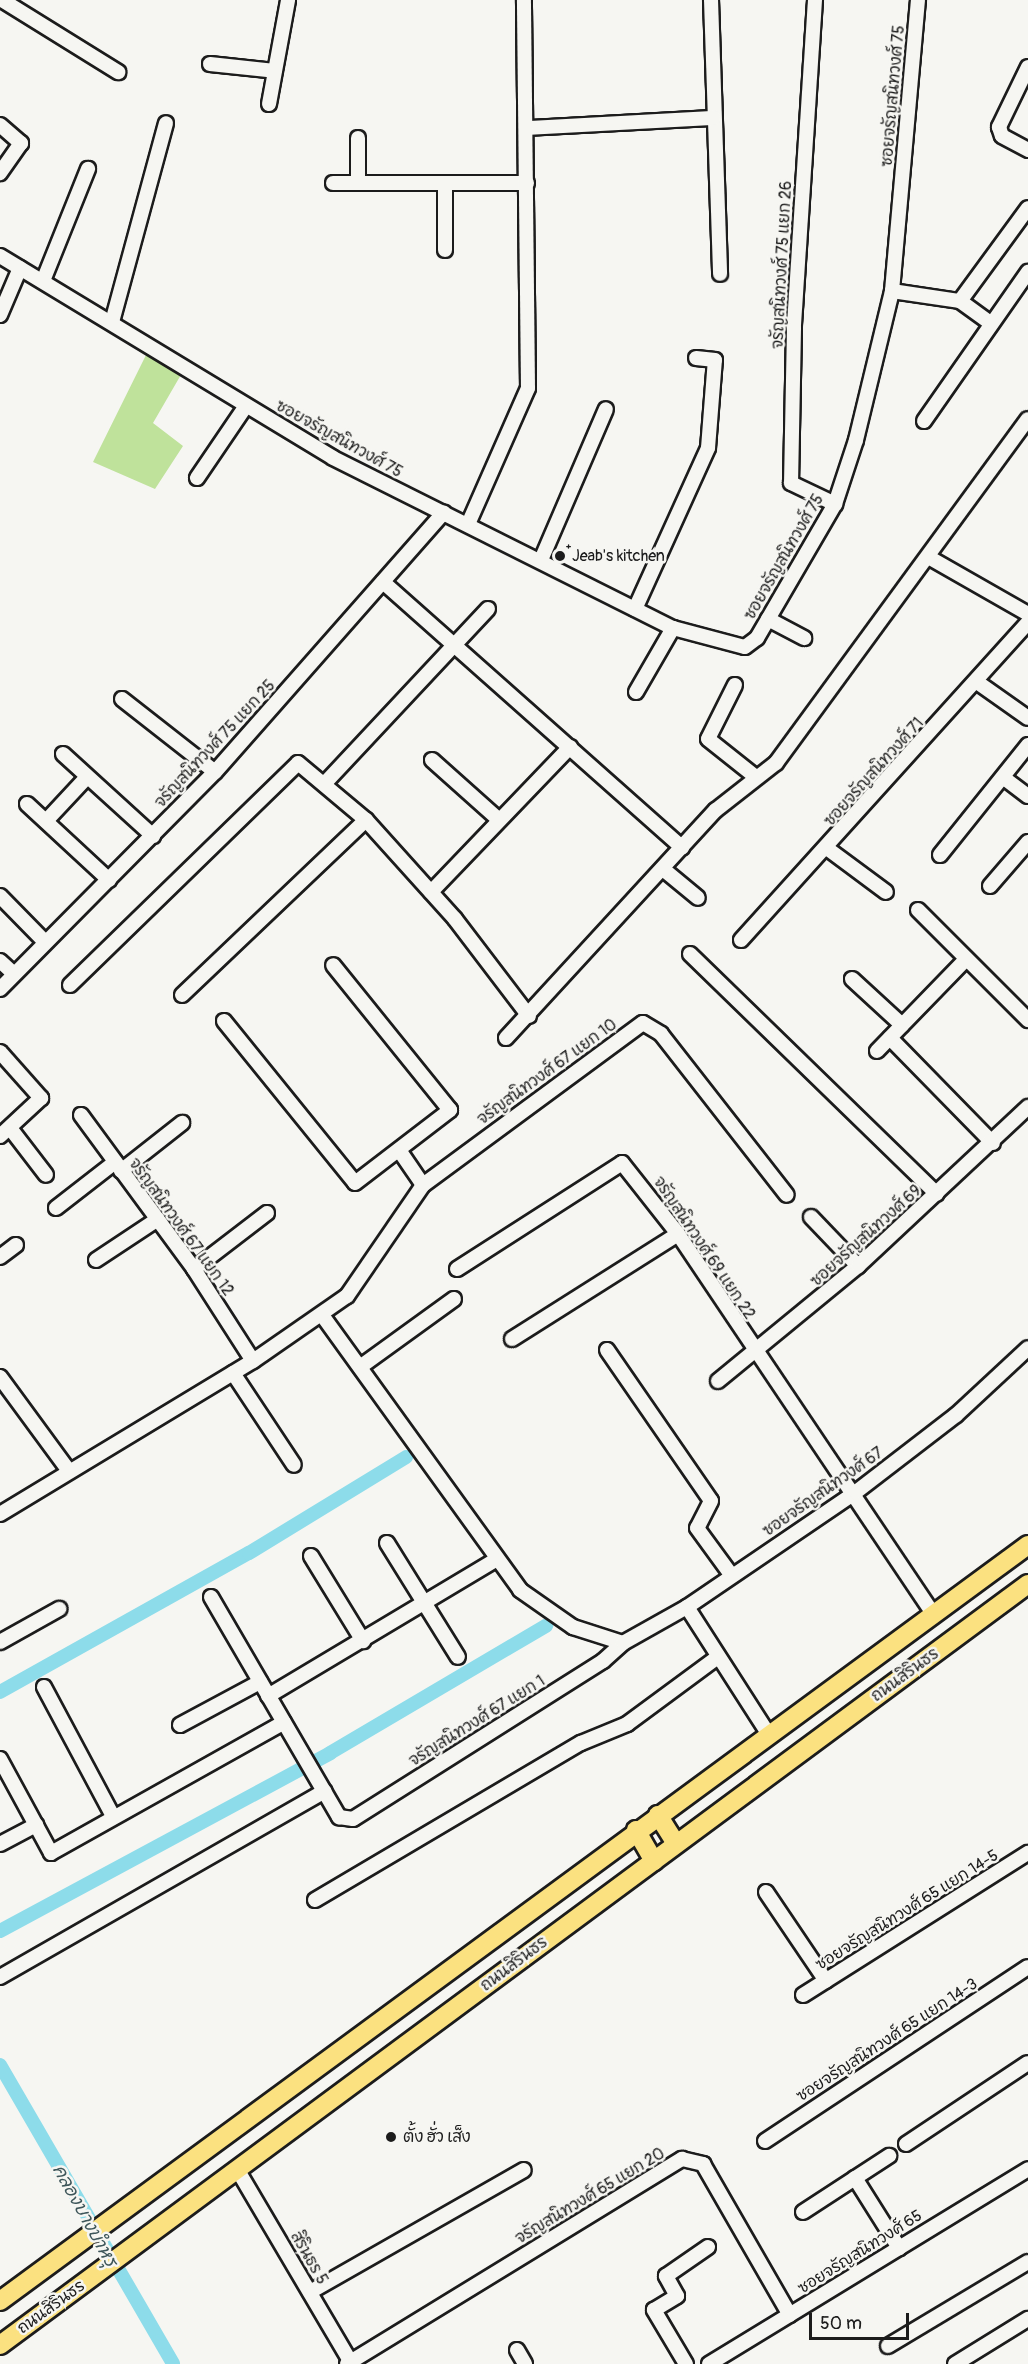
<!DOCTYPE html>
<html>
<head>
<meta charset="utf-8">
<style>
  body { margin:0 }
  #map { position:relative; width:1028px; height:2364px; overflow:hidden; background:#f6f6f2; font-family:Pangolin,"Playpen Sans Thai",sans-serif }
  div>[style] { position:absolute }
  .green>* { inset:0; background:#bfe29b }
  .canal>* { height:14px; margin:-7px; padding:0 7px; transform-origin:7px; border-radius:7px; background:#8ddcea }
  .roads { filter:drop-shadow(2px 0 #1c1c1c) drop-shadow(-2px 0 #1c1c1c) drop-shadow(0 2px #1c1c1c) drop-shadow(0 -2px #1c1c1c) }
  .minor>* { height:14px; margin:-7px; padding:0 7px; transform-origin:7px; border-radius:7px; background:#f6f6f2 }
  .major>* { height:18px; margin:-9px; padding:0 9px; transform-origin:9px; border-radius:9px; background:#fbe180 }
  .dots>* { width:16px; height:16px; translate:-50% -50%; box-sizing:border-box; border:3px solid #f6f6f2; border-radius:50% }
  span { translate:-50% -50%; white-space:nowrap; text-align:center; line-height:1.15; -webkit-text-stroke:5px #f6f6f2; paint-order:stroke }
  .street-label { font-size:16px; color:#1c1c1c }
  .poi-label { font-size:16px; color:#1c1c1c }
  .left { translate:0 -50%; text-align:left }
  .water-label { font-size:18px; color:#3e565a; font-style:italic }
  .scale { position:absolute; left:809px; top:2313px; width:100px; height:27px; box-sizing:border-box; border:3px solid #1c1c1c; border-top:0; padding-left:8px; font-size:18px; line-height:21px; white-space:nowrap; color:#1c1c1c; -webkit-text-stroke:4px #f6f6f2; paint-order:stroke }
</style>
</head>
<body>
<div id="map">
  <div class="green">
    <div style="clip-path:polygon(147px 353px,182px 373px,153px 423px,183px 446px,155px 489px,93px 462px)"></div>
  </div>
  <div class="canal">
    <div style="left:0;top:1692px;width:285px;rotate:-29.2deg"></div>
    <div style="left:249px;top:1553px;width:184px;rotate:-31.4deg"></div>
    <div style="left:0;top:1931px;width:375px;rotate:-28.3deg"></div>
    <div style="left:330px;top:1753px;width:251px;rotate:-30.5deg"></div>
    <div style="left:0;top:2065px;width:345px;rotate:59.9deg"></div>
  </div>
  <div class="roads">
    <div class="minor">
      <div style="left:2px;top:0;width:137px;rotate:31.8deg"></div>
      <div style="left:711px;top:0;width:274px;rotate:88.1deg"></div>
      <div style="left:815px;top:0;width:329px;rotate:93.7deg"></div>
      <div style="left:794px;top:328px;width:155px;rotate:91.1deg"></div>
      <div style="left:791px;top:483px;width:49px;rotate:25.5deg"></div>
      <div style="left:210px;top:64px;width:65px;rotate:6.1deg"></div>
      <div style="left:1028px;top:67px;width:67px;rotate:115.8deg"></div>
      <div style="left:999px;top:127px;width:9px;rotate:72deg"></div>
      <div style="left:1002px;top:136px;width:30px;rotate:28deg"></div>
      <div style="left:269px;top:104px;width:106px;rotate:-79.6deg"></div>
      <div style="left:0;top:125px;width:28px;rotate:41deg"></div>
      <div style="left:21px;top:143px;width:37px;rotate:125deg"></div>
      <div style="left:528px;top:128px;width:186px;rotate:-3.1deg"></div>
      <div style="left:333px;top:183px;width:194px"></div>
      <div style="left:358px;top:183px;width:45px;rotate:-90deg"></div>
      <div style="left:445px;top:250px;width:66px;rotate:-90deg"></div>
      <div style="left:0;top:256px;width:389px;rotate:31.2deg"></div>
      <div style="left:333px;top:458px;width:380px;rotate:26.6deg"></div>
      <div style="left:673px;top:628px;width:74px;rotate:14.8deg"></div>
      <div style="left:745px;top:647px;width:15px;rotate:-37deg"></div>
      <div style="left:757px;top:638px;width:155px;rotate:-59.8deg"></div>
      <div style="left:835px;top:504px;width:67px;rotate:-71.8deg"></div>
      <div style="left:856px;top:440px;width:153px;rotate:-76.4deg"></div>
      <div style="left:892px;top:291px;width:292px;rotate:-84.9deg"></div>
      <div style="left:43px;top:281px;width:121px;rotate:-68.1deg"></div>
      <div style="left:892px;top:291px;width:69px;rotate:8.4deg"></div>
      <div style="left:960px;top:301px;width:115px;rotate:-53.8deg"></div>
      <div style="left:960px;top:301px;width:36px;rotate:36deg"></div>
      <div style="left:0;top:315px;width:51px;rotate:-66.9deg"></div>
      <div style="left:112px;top:322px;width:206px;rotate:-74.8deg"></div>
      <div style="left:924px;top:421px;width:182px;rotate:-55.1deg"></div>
      <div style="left:197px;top:478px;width:87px;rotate:-55.8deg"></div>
      <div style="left:469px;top:522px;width:146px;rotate:-66.2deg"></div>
      <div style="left:528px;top:388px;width:388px;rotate:-90.6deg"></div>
      <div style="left:930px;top:558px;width:113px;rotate:29.7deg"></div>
      <div style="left:541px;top:560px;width:164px;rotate:-66.7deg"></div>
      <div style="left:383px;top:582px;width:400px;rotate:41.6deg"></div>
      <div style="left:635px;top:609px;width:177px;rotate:-65.6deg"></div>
      <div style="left:708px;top:448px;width:88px;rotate:-85.5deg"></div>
      <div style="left:715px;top:360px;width:19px;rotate:-174deg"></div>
      <div style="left:768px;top:619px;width:41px;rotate:27.8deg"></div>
      <div style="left:977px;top:682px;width:62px;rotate:35.2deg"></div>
      <div style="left:735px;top:685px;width:60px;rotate:116.6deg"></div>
      <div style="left:708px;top:739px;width:61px;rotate:38.4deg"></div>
      <div style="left:636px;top:692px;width:74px;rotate:-60deg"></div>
      <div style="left:122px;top:699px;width:118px;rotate:38.1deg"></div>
      <div style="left:63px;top:754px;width:122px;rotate:42.3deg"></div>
      <div style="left:432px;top:760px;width:89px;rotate:41.8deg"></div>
      <div style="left:1004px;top:778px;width:30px;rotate:37deg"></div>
      <div style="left:326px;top:782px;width:237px;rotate:-46.9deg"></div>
      <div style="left:27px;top:804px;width:112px;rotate:42.8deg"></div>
      <div style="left:46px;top:821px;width:60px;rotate:-47deg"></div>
      <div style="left:828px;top:849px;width:72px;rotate:36.6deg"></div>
      <div style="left:940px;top:855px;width:141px;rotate:-51.3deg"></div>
      <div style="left:663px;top:869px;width:45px;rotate:39.6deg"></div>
      <div style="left:990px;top:886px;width:58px;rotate:-49.2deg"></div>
      <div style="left:431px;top:892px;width:201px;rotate:-46.2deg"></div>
      <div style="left:0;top:896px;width:63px;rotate:45.6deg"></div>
      <div style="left:918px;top:910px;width:156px;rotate:45deg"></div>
      <div style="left:741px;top:940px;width:428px;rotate:-47.9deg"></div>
      <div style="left:690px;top:954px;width:344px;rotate:44.2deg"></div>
      <div style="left:0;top:961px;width:19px;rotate:43deg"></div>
      <div style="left:852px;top:979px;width:68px;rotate:42.6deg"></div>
      <div style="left:70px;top:985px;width:318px;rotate:-44.2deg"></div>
      <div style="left:298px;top:763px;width:89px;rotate:40deg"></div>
      <div style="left:366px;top:820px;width:133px;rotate:48deg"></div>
      <div style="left:455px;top:919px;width:122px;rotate:52.7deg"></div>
      <div style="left:0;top:989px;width:305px;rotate:-45.3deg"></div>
      <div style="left:215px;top:772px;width:346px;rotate:-48.6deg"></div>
      <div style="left:182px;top:995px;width:254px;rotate:-43.6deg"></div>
      <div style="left:224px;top:1021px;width:208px;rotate:51deg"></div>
      <div style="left:355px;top:1183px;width:120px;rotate:-37.5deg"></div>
      <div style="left:450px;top:1110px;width:186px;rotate:-128.9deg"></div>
      <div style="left:506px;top:1038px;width:310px;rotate:-47.4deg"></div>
      <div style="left:716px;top:810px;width:76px;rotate:-38.1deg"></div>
      <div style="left:776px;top:763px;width:426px;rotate:-53.8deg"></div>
      <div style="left:890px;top:1038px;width:147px;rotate:45.6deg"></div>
      <div style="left:877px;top:1051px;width:128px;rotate:-45.9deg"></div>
      <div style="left:0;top:1052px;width:62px;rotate:48.3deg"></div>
      <div style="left:41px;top:1098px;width:56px;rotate:137.2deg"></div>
      <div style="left:81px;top:1115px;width:191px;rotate:53.7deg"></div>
      <div style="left:194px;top:1269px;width:109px;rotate:57.3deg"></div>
      <div style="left:10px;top:1128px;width:59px;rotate:52.5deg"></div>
      <div style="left:399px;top:1150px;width:42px;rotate:55.6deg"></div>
      <div style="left:121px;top:1171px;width:78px;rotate:-38.2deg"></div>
      <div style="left:56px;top:1208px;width:75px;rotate:-37.9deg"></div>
      <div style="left:811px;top:1217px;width:68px;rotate:46.2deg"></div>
      <div style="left:0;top:1257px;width:20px;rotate:-37deg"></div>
      <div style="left:96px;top:1260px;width:74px;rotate:-33.5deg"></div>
      <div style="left:194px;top:1269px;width:92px;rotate:-37.5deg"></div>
      <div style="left:457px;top:1269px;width:196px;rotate:-32.7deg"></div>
      <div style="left:622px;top:1163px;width:90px;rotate:51.7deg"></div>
      <div style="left:678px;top:1234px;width:457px;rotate:56.1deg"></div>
      <div style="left:322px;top:1315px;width:339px;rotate:54.2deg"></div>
      <div style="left:520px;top:1590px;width:65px;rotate:34.9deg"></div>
      <div style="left:573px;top:1627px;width:52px;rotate:17.7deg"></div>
      <div style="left:512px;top:1339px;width:196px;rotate:-32.3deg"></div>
      <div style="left:607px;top:1350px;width:183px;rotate:55.4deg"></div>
      <div style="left:711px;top:1501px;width:30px;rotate:117deg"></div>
      <div style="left:697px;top:1528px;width:59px;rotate:53.9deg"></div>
      <div style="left:360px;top:1367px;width:116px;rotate:-35.9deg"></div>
      <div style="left:233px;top:1373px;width:110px;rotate:56.5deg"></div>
      <div style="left:0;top:1377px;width:117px;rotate:53.7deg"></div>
      <div style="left:718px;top:1381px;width:181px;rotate:-39.4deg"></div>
      <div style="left:858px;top:1266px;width:233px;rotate:-43.1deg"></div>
      <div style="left:0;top:1514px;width:296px;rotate:-31.2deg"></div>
      <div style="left:253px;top:1361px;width:114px;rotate:-34.7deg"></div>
      <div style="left:347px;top:1296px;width:135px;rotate:-55.6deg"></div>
      <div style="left:423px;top:1185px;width:273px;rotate:-36.4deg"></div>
      <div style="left:643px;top:1023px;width:21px;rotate:31deg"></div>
      <div style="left:661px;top:1034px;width:204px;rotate:52deg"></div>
      <div style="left:387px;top:1543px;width:134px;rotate:58.1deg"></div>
      <div style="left:311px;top:1556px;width:100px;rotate:58.5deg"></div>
      <div style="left:211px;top:1597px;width:255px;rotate:59.8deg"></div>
      <div style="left:339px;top:1817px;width:14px;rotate:8deg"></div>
      <div style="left:353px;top:1819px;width:296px;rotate:-32.3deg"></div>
      <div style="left:603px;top:1661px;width:27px;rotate:-42deg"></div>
      <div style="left:623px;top:1643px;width:73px;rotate:-29.4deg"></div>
      <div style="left:687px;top:1607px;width:204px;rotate:-34.2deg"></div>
      <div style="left:856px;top:1492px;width:126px;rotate:-37.6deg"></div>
      <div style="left:956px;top:1415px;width:98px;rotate:-42.9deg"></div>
      <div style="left:687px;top:1607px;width:150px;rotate:57.3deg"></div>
      <div style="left:0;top:1642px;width:68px;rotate:-29.2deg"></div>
      <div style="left:44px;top:1687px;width:146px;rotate:61.9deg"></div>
      <div style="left:268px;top:1696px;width:265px;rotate:-30.9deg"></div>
      <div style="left:180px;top:1725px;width:91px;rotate:-28.3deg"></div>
      <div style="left:0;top:1759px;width:107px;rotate:61.5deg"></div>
      <div style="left:51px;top:1853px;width:267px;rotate:-29.3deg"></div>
      <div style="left:0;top:1844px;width:41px;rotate:-27.8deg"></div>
      <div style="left:766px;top:1892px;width:107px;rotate:56deg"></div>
      <div style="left:315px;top:1900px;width:309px;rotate:-30.6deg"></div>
      <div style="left:581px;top:1743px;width:50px;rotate:-22.4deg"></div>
      <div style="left:627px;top:1724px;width:113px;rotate:-36.4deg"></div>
      <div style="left:0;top:1977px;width:374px;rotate:-29.8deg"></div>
      <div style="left:803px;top:1995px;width:266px;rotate:-32.3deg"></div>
      <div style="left:765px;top:2141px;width:315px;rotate:-33.5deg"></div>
      <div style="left:906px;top:2144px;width:146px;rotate:-33.6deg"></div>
      <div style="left:237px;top:2169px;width:226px;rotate:59.5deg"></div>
      <div style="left:855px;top:2178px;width:83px;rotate:57.8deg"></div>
      <div style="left:803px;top:2212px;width:103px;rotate:-33.1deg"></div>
      <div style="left:310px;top:2292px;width:246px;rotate:-29.7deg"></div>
      <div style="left:888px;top:2346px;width:163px;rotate:-31deg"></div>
      <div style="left:517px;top:2350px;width:16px;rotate:60deg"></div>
      <div style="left:347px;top:2364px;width:393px;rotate:-31.5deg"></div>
      <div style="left:682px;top:2159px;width:22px;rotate:13deg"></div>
      <div style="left:703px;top:2164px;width:174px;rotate:60.1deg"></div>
      <div style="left:686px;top:2364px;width:63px;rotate:-120.7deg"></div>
      <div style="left:654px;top:2310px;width:27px;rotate:-31deg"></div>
      <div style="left:677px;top:2296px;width:23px;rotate:-119deg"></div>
      <div style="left:666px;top:2276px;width:51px;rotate:-34.6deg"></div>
      <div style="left:709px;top:2364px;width:374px;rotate:-31.4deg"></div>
      <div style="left:955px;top:2364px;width:86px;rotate:-31.7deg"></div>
    </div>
    <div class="major">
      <div style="left:658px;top:1815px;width:34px;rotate:58deg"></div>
      <div style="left:636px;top:1830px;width:36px;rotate:60deg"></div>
      <div style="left:0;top:2301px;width:1276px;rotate:-36.33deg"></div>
      <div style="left:0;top:2345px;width:1279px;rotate:-36.51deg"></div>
    </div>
  </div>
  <div class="dots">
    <div style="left:560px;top:556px;background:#1c1c1c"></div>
    <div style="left:391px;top:2137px;background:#1c1c1c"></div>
  </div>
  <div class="street-label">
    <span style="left:893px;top:96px;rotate:-85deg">ซอยจรัญสนิทวงศ์ 75</span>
    <span style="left:782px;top:265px;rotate:-87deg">จรัญสนิทวงศ์ 75 แยก 26</span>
    <span style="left:339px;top:439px;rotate:29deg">ซอยจรัญสนิทวงศ์ 75</span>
    <span style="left:784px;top:557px;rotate:-60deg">ซอยจรัญสนิทวงศ์ 75</span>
    <span style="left:215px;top:744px;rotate:-47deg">จรัญสนิทวงศ์ 75 แยก 25</span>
    <span style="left:874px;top:772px;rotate:-48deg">ซอยจรัญสนิทวงศ์ 71</span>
    <span style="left:547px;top:1072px;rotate:-36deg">จรัญสนิทวงศ์ 67 แยก 10</span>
    <span style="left:181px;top:1227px;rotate:54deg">จรัญสนิทวงศ์ 67 แยก 12</span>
    <span style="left:866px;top:1236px;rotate:-42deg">ซอยจรัญสนิทวงศ์ 69</span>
    <span style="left:704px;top:1248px;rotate:56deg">จรัญสนิทวงศ์ 69 แยก 22</span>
    <span style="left:823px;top:1492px;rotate:-35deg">ซอยจรัญสนิทวงศ์ 67</span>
    <span style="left:905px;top:1675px;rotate:-36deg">ถนนสิรินธร</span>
    <span style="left:477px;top:1721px;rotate:-32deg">จรัญสนิทวงศ์ 67 แยก 1</span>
    <span style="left:907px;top:1910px;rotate:-32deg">ซอยจรัญสนิทวงศ์ 65 แยก 14-5</span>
    <span style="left:514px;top:1964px;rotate:-37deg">ถนนสิรินธร</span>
    <span style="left:887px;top:2040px;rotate:-33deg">ซอยจรัญสนิทวงศ์ 65 แยก 14-3</span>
    <span style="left:590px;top:2196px;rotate:-31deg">จรัญสนิทวงศ์ 65 แยก 20</span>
    <span style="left:860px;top:2252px;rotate:-32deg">ซอยจรัญสนิทวงศ์ 65</span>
    <span style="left:309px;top:2258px;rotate:60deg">สิรินธร 5</span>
    <span style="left:51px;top:2307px;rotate:-36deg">ถนนสิรินธร</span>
  </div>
  <div class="poi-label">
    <span class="left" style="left:572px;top:556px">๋Jeab's kitchen</span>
    <span class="left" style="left:403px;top:2137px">ตั้ง ฮั่ว เส็ง</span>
  </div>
  <div class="water-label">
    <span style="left:84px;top:2216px;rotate:61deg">คลองบางบำหรุ</span>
  </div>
  <div class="scale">50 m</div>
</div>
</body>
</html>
